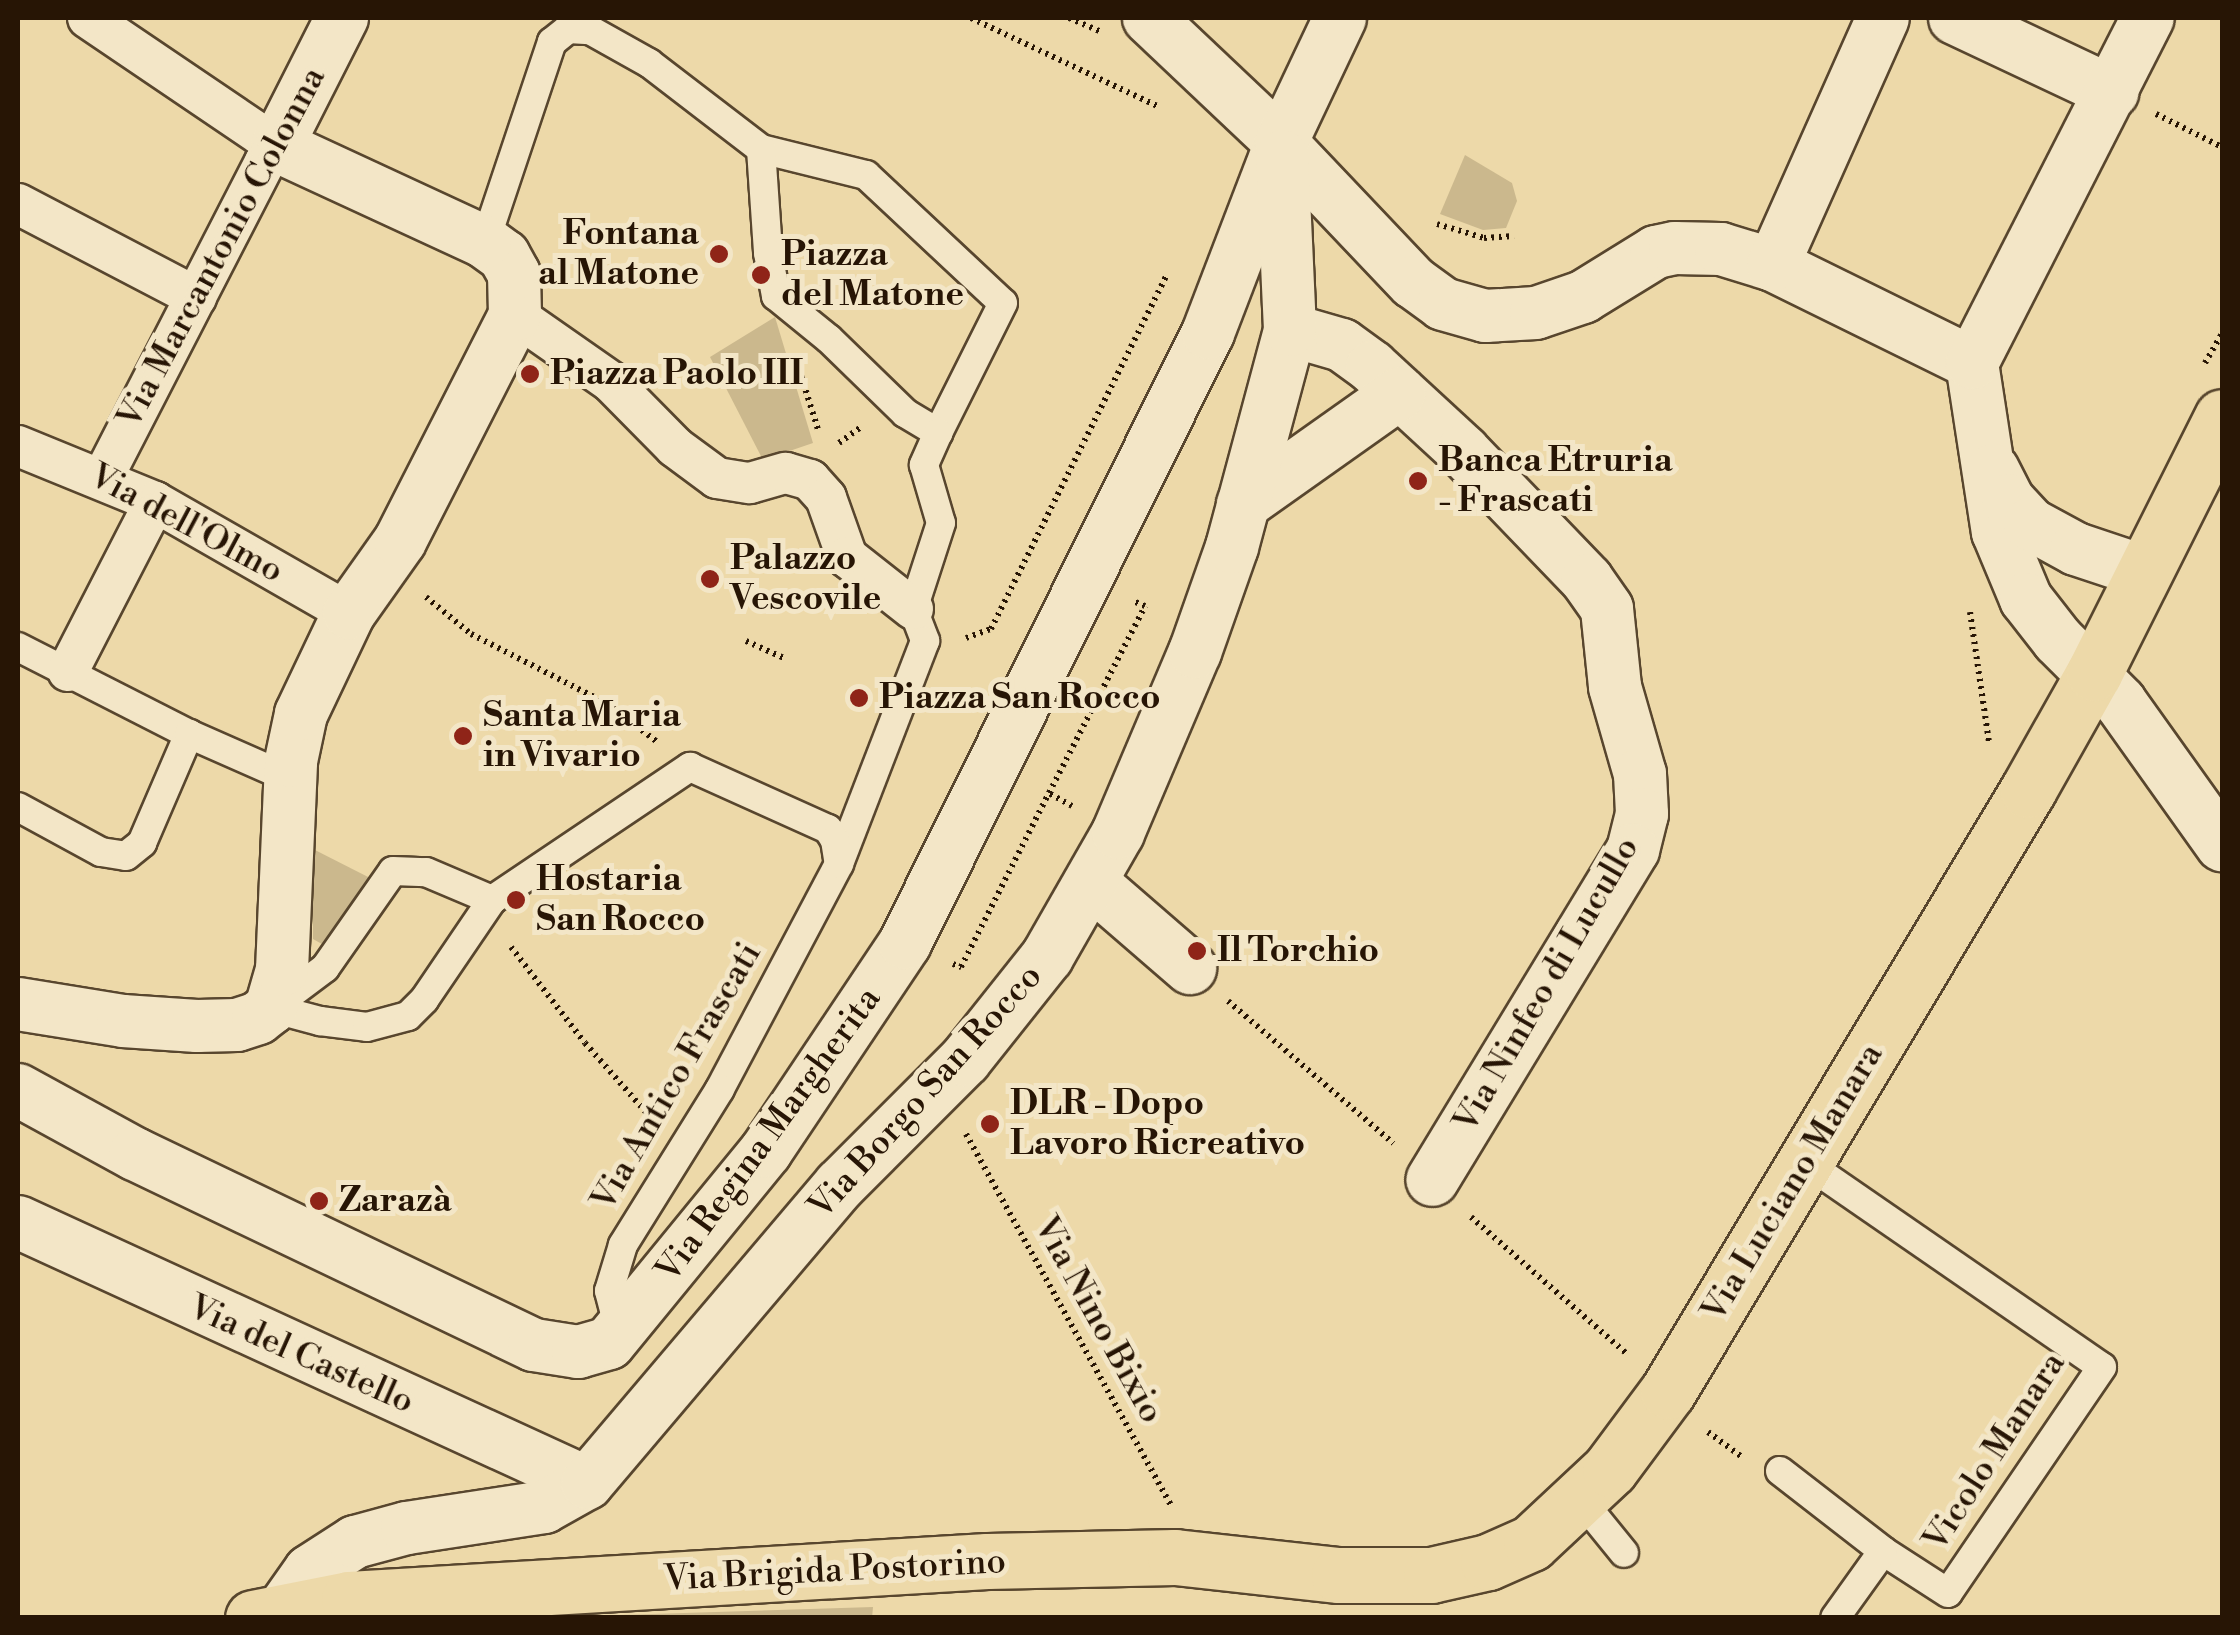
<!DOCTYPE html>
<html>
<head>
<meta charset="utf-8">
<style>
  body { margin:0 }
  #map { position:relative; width:2240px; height:1635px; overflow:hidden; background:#edd9a9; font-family:"Libre Bodoni",serif }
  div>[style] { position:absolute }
  .green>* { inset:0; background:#cbb88d }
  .path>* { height:6px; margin-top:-3px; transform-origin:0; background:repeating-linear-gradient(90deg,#271505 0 2.5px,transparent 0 7.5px) }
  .roads { filter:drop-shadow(2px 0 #58462e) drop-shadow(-2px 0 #58462e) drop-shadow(0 2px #58462e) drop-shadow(0 -2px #58462e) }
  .service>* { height:28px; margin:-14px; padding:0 14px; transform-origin:14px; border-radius:14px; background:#f3e6c7 }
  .pedestrian>* { height:40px; margin:-20px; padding:0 20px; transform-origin:20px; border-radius:20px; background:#f3e6c7 }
  .minor>* { height:52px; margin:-26px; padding:0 26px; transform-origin:26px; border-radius:26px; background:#f3e6c7 }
  .primary>* { height:55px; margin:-27.5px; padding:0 27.5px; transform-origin:27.5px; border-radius:27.5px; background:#edd9a9 }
  .dots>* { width:28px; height:28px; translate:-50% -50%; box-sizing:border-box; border:5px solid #f3e6c7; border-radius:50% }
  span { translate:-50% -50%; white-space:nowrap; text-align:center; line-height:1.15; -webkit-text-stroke:10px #f3e6c7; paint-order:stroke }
  .poi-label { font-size:35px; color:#271505; font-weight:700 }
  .right { translate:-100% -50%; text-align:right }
  .left { translate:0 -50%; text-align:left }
  .street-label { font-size:35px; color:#271505 }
  .frame { position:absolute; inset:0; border:20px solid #271505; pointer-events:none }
</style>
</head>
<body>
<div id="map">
  <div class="green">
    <div style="clip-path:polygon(1465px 155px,1512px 183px,1517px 201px,1506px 228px,1483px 230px,1440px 214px)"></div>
    <div style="clip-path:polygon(775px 317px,813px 443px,763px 460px,710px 357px)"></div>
    <div style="clip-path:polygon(313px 849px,374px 880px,329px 948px,313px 939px)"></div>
    <div style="clip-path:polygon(873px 1607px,872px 1618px,556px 1617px)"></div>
  </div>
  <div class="path">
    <div style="left:971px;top:18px;width:206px;rotate:25.3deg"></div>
    <div style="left:1069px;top:18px;width:33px;rotate:23deg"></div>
    <div style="left:2156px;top:114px;width:74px;rotate:26.6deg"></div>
    <div style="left:1437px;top:224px;width:49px;rotate:16.6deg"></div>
    <div style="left:1484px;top:238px;width:30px;rotate:-4deg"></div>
    <div style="left:2205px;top:363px;width:34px;rotate:-60deg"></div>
    <div style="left:799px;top:369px;width:67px;rotate:72.6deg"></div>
    <div style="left:839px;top:443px;width:27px;rotate:-36deg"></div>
    <div style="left:426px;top:597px;width:58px;rotate:39.4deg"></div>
    <div style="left:471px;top:634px;width:152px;rotate:27.1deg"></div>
    <div style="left:606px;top:703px;width:63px;rotate:37.2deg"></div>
    <div style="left:1970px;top:612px;width:132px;rotate:81.7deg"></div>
    <div style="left:966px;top:638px;width:27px;rotate:-20deg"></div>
    <div style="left:991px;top:629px;width:395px;rotate:-63.6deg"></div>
    <div style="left:746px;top:641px;width:44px;rotate:24.2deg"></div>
    <div style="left:1072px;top:806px;width:26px;rotate:-151deg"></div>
    <div style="left:1049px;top:793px;width:210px;rotate:-62.8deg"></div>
    <div style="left:1145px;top:606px;width:13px;rotate:-157deg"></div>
    <div style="left:511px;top:947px;width:121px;rotate:52.4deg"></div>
    <div style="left:585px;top:1043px;width:101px;rotate:48.6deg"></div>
    <div style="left:953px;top:964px;width:9px;rotate:21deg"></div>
    <div style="left:961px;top:967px;width:195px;rotate:-63.2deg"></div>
    <div style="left:1228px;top:1001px;width:218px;rotate:40.7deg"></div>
    <div style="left:966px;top:1134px;width:423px;rotate:61.1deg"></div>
    <div style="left:1471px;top:1217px;width:208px;rotate:41.3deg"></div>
    <div style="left:1708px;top:1432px;width:42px;rotate:36.3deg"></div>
  </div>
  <div class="roads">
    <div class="service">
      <div style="left:761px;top:149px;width:108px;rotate:13.9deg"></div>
      <div style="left:866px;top:175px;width:187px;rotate:43.1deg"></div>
      <div style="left:1003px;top:303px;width:145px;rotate:116.6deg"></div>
      <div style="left:485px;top:242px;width:211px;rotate:-71.5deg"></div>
      <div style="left:552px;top:42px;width:21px;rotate:-39deg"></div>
      <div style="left:568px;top:29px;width:22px;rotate:3deg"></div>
      <div style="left:590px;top:30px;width:68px;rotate:29.2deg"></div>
      <div style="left:649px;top:63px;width:141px;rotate:37.5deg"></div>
      <div style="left:761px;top:149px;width:104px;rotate:86.1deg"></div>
      <div style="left:768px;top:253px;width:44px;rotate:79.5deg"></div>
      <div style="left:776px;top:296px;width:68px;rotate:39.1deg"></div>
      <div style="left:829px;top:339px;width:106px;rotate:44.2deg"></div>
      <div style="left:905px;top:413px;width:39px;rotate:31deg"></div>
      <div style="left:938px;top:433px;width:35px;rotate:114deg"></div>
      <div style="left:924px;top:465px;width:60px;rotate:73.7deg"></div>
      <div style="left:941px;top:523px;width:90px;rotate:108deg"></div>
      <div style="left:913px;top:609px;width:34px;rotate:69deg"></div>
      <div style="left:925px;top:641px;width:239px;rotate:111.1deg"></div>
      <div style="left:839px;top:864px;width:255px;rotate:117.9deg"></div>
      <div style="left:720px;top:1089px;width:184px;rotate:121.9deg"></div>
      <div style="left:623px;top:1245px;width:48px;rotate:106.9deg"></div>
      <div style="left:609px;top:1291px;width:43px;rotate:75.3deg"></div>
      <div style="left:18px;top:647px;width:192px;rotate:27deg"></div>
      <div style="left:18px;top:807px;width:94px;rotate:28.5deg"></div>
      <div style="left:101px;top:852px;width:25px;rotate:9deg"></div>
      <div style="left:126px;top:856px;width:21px;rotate:-39deg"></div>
      <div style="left:142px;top:843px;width:119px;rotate:-66.7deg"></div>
      <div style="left:189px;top:734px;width:111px;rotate:23.8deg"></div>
      <div style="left:273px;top:1007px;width:65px;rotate:-36.9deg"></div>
      <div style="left:325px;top:968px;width:118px;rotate:-55deg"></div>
      <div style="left:393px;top:871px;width:33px;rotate:2deg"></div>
      <div style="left:426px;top:872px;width:72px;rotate:23deg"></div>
      <div style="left:271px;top:1008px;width:51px;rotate:14.9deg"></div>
      <div style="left:320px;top:1021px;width:47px;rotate:7.3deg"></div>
      <div style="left:367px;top:1027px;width:42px;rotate:-15deg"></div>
      <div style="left:408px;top:1016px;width:23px;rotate:-45deg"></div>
      <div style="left:424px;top:1000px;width:121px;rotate:-55.8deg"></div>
      <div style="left:492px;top:900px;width:239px;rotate:-33.9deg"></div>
      <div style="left:690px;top:767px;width:151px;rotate:24.2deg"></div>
      <div style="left:828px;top:829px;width:13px;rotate:58deg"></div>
      <div style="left:835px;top:840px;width:24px;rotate:81deg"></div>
      <div style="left:1806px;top:1163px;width:359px;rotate:34.6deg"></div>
      <div style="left:2102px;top:1367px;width:273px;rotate:124.3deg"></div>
      <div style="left:1948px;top:1593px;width:77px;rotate:-147.1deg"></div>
      <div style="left:1883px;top:1551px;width:82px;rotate:125.6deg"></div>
      <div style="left:1780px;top:1471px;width:130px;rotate:37.8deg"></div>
      <div style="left:1581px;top:1500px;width:68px;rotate:50.9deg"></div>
    </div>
    <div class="pedestrian">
      <div style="left:88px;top:18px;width:228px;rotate:34.1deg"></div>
      <div style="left:277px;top:146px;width:20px;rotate:127deg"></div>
      <div style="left:265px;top:162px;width:356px;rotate:117.2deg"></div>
      <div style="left:18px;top:204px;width:201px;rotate:27.6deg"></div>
      <div style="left:515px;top:315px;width:117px;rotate:34.9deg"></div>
      <div style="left:611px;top:382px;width:91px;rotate:45.4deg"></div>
      <div style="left:675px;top:447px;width:52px;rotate:36.4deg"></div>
      <div style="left:717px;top:478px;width:33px;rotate:9deg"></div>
      <div style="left:750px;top:483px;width:37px;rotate:-16deg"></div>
      <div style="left:786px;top:473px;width:25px;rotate:16deg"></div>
      <div style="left:810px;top:480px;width:24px;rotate:48deg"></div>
      <div style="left:826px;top:498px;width:63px;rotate:70.4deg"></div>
      <div style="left:847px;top:557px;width:84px;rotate:38.2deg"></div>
      <div style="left:18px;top:446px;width:148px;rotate:22.2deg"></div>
      <div style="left:155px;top:502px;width:224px;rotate:29.8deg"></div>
      <div style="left:68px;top:671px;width:190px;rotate:-62.8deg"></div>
    </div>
    <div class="minor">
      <div style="left:1149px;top:18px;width:182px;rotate:43.4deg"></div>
      <div style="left:1281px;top:143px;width:192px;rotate:46.5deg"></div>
      <div style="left:1413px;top:282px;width:37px;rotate:36deg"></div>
      <div style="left:1443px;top:304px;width:44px;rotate:15.9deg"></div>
      <div style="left:1485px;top:316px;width:51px;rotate:-3.4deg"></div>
      <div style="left:1536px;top:313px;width:50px;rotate:-18.8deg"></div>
      <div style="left:1583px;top:297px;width:86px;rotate:-31.7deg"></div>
      <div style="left:1656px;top:252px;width:19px;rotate:-12deg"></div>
      <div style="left:1675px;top:248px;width:46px;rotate:1.2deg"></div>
      <div style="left:1721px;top:249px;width:54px;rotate:17.1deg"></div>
      <div style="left:1773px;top:265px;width:222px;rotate:26.2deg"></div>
      <div style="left:1955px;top:18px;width:174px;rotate:25.2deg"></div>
      <div style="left:1773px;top:265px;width:270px;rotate:-66deg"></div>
      <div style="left:1290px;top:330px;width:54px;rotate:16.1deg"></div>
      <div style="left:1342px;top:345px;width:37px;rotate:36deg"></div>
      <div style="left:1372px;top:367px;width:124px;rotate:42.7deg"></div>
      <div style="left:1463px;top:451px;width:179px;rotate:46.1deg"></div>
      <div style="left:1587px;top:580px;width:35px;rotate:55deg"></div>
      <div style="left:1607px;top:609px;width:78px;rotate:84.1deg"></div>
      <div style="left:1615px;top:687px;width:91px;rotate:74deg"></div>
      <div style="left:1640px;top:774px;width:40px;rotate:87.1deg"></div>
      <div style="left:1642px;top:814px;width:37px;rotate:104deg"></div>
      <div style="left:1633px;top:850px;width:386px;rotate:121.3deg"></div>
      <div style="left:1972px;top:363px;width:171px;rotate:81.3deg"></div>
      <div style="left:1998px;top:532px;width:73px;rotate:67.3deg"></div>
      <div style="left:2026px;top:599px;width:52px;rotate:52deg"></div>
      <div style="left:2058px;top:640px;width:88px;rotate:45deg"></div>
      <div style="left:2120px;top:702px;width:176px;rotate:54.5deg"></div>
      <div style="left:1972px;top:363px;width:387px;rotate:-63deg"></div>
      <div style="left:1993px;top:470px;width:34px;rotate:63deg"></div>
      <div style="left:2008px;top:500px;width:33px;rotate:47deg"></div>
      <div style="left:2030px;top:524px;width:52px;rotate:28.5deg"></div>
      <div style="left:2076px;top:549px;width:70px;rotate:18.4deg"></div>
      <div style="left:1243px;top:504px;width:192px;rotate:-35.3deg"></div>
      <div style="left:1092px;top:883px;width:130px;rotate:40.9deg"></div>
      <div style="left:18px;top:1004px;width:106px;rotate:9.2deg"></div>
      <div style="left:123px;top:1021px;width:74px;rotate:3.9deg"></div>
      <div style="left:197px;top:1026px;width:40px;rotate:-1.4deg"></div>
      <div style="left:237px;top:1025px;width:22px;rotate:-18deg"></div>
      <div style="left:258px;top:1018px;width:16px;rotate:-38deg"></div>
      <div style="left:271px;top:1008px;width:40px;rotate:-74deg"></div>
      <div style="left:282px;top:970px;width:209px;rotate:-87.5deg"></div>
      <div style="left:291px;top:761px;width:48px;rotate:-78deg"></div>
      <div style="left:301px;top:714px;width:112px;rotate:-64.6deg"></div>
      <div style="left:349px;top:613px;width:88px;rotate:-54.7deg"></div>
      <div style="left:400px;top:541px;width:254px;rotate:-63deg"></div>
      <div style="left:515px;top:315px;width:41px;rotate:-91.4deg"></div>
      <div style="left:514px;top:274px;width:21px;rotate:-119deg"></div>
      <div style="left:504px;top:256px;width:24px;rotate:-144deg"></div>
      <div style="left:485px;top:242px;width:229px;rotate:-155.2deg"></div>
      <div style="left:277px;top:146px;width:144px;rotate:-63.1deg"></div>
      <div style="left:18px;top:1090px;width:133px;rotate:28.7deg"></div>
      <div style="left:135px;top:1154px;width:442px;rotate:25.6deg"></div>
      <div style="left:534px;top:1345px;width:45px;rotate:9deg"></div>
      <div style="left:578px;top:1352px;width:32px;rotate:-16deg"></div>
      <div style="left:609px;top:1343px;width:248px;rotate:-50.7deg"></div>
      <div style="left:766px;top:1151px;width:250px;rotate:-56.2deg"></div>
      <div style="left:905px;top:943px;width:681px;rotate:-63.59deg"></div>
      <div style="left:1208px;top:333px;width:204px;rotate:-69deg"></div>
      <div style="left:1281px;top:143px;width:138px;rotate:-64.7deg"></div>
      <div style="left:18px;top:1222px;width:626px;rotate:24.64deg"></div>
      <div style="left:277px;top:1618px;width:57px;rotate:-54.9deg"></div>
      <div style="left:310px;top:1571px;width:54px;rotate:-32.8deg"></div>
      <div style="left:355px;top:1542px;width:54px;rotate:-15.1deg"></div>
      <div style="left:407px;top:1528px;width:139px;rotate:-8.7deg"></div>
      <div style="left:544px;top:1507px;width:49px;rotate:-29.2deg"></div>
      <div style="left:587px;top:1483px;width:391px;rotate:-49.7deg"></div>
      <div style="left:840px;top:1185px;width:177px;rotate:-45deg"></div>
      <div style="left:965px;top:1060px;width:132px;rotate:-51.5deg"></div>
      <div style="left:1047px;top:957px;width:143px;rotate:-60.2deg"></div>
      <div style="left:1118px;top:833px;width:197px;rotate:-67deg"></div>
      <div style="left:1195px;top:652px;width:111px;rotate:-70.6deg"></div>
      <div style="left:1232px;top:547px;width:225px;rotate:-75deg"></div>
      <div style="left:1290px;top:330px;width:174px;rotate:-92.6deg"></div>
    </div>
    <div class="primary">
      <div style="left:253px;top:1618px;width:98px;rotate:-11.2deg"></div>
      <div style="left:349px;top:1599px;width:639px;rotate:-3.41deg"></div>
      <div style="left:987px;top:1561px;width:188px;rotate:-1.2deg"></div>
      <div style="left:1175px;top:1557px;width:165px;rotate:6.3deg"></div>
      <div style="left:1339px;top:1575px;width:92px"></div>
      <div style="left:1431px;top:1575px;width:58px;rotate:-12.8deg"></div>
      <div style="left:1488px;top:1562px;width:47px;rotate:-23.8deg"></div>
      <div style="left:1531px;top:1543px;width:108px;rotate:-43.1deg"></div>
      <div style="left:1610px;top:1469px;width:97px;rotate:-53.4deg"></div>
      <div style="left:1668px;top:1391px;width:701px;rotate:-59.08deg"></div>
      <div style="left:2028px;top:790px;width:134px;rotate:-60.6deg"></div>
      <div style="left:2094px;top:673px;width:286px;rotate:-63.4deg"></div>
    </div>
  </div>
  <div class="dots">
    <div style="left:719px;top:254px;background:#8f2418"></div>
    <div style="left:761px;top:275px;background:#8f2418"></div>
    <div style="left:530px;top:374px;background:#8f2418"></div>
    <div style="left:1418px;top:481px;background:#8f2418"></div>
    <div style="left:710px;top:579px;background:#8f2418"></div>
    <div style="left:859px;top:698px;background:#8f2418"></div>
    <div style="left:463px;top:736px;background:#8f2418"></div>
    <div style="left:516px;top:900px;background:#8f2418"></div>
    <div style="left:1197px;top:951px;background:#8f2418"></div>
    <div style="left:990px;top:1124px;background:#8f2418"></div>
    <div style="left:319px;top:1201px;background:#8f2418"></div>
  </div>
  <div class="poi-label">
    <span class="right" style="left:699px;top:254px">Fontana<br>al Matone</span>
    <span class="left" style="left:781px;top:275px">Piazza<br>del Matone</span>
    <span class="left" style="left:550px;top:374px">Piazza Paolo III</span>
    <span class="left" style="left:1438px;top:481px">Banca Etruria<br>- Frascati</span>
    <span class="left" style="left:730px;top:579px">Palazzo<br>Vescovile</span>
    <span class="left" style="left:879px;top:698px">Piazza San Rocco</span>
    <span class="left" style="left:483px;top:736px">Santa Maria<br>in Vivario</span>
    <span class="left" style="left:536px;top:900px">Hostaria<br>San Rocco</span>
    <span class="left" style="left:1217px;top:951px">Il Torchio</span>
    <span class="left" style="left:1010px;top:1124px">DLR - Dopo<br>Lavoro Ricreativo</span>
    <span class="left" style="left:339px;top:1201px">Zarazà</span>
  </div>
  <div class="street-label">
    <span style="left:222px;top:248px;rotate:-62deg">Via Marcantonio Colonna</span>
    <span style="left:186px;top:524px;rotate:28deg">Via dell'Olmo</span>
    <span style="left:1547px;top:985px;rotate:-60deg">Via Ninfeo di Lucullo</span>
    <span style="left:677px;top:1077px;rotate:-60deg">Via Antico Frascati</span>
    <span style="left:926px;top:1092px;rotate:-48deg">Via Borgo San Rocco</span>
    <span style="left:769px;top:1135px;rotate:-54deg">Via Regina Margherita</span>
    <span style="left:1793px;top:1183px;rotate:-59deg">Via Luciano Manara</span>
    <span style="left:1098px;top:1320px;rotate:61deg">Via Nino Bixio</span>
    <span style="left:301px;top:1355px;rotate:24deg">Via del Castello</span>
    <span style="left:1995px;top:1452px;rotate:-57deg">Vicolo Manara</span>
    <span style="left:835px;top:1571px;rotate:-3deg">Via Brigida Postorino</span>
  </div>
  <div class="frame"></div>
</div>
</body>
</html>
